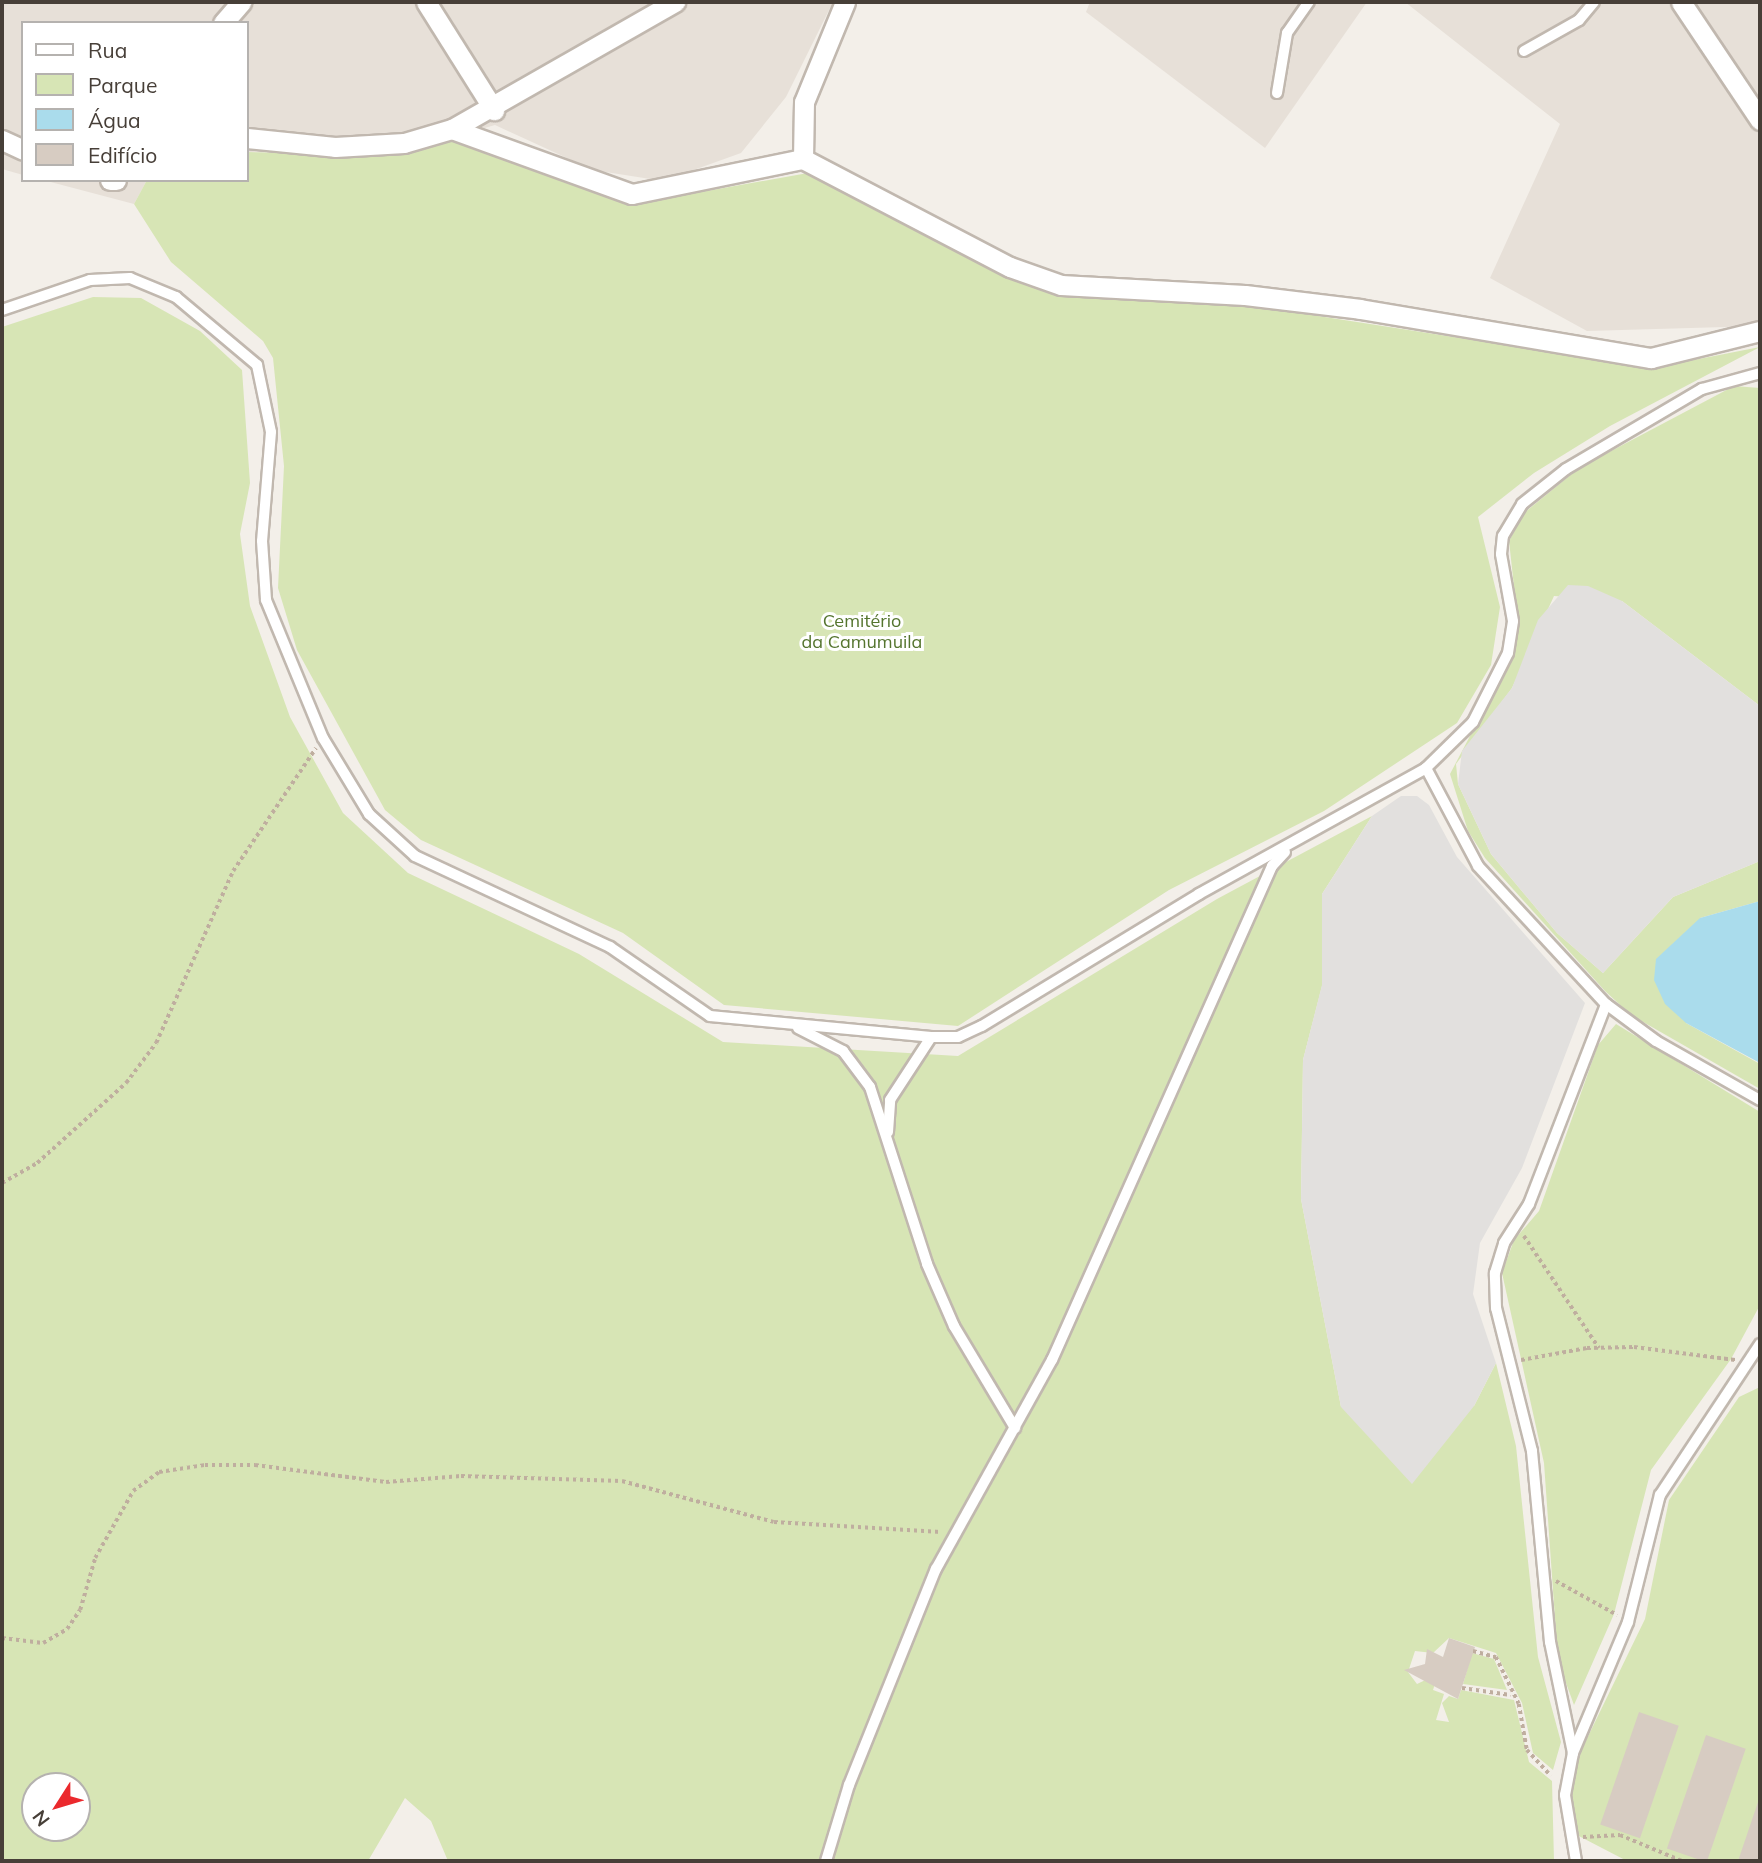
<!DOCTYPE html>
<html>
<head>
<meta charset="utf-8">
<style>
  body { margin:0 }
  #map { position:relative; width:1762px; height:1863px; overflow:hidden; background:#f3efe9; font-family:Mulish,sans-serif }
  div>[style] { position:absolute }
  .residential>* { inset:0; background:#e7e0d8 }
  .green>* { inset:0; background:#d7e5b5 }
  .parking>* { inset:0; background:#e2e0de }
  .water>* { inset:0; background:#aadcec }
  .building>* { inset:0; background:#d7ccc2; transform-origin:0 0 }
  .path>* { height:3.5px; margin-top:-1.75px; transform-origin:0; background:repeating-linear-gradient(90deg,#bfae9f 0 3.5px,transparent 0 7px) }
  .roads { filter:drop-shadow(2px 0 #c1b8af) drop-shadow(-2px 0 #c1b8af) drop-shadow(0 2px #c1b8af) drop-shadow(0 -2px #c1b8af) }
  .lane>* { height:10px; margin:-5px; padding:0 5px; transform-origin:5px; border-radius:5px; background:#fff }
  .street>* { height:19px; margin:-9.5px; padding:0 9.5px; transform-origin:9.5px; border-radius:9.5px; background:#fff }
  span { translate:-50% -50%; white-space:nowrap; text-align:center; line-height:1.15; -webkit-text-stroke:6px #fff; paint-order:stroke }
  .park-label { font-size:18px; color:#55752f }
  .frame { position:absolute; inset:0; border:4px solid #473f38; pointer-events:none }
  .legend { position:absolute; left:21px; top:21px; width:228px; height:161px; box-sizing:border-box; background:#fff; border:2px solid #b5b2af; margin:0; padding:9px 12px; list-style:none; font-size:21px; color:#473f38 }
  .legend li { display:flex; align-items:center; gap:14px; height:35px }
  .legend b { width:35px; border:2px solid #b5b2af }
  .north { position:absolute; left:21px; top:1772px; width:70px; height:70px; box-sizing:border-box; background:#fff; border:2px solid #b5b2af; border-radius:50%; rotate:233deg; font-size:19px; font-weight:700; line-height:28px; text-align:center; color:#473f38 }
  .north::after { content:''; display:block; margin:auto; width:24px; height:32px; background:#eb292d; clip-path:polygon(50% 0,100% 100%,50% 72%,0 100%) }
</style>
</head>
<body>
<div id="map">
  <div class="residential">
    <div style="clip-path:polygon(2px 2px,833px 2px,786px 97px,741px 153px,663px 181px,593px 170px,495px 125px,392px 155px,247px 152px,247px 23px,23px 23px,23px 175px,2px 169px)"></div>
    <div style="clip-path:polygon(1090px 2px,1367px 2px,1265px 148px,1086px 12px)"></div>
    <div style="clip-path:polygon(1405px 2px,1760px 2px,1760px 326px,1587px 331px,1490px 278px,1560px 124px)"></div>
    <div style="clip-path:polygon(43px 180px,147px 180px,134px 204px)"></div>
  </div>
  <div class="green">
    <div style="clip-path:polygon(448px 140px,609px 198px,640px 203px,808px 173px,1010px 279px,1055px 295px,1241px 304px,1653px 368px,1760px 347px,1610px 426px,1534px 473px,1478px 517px,1500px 607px,1491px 665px,1457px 723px,1324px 811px,1169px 890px,958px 1026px,724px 1005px,623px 933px,421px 840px,385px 810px,297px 650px,278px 588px,284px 466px,273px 358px,263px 341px,171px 262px,134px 204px,147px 180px,247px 180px,247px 152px,392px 155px)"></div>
    <div style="clip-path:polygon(evenodd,93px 297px,141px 298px,200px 331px,242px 370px,250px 483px,240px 534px,250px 606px,290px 717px,343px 813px,408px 873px,579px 954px,723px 1042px,958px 1056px,1217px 899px,1372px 816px,1322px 894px,1323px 982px,1303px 1060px,1301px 1199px,1341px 1407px,1474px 1406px,1496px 1363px,1516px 1446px,1538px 1657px,1561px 1742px,1553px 1770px,1533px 1753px,1522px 1703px,1496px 1653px,1449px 1638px,1433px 1653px,1415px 1651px,1408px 1672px,1417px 1684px,1438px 1674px,1433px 1690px,1444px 1694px,1436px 1720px,1449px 1722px,1442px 1703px,1449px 1696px,1458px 1699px,1461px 1690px,1514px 1700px,1529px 1762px,1552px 1781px,1554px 1861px,448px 1861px,431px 1821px,405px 1798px,368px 1861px,2px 1861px,2px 327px,93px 297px,35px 1786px,77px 1786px,77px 1828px,35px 1828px,35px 1786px)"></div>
    <div style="clip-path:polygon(1734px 386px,1760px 388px,1760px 706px,1622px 601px,1554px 596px,1512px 688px,1456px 764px,1458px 784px,1491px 854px,1557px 933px,1603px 973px,1673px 897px,1760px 861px,1760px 901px,1700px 918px,1686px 1023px,1760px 1064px,1760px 1089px,1631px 1015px,1605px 991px,1485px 858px,1468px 831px,1450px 774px,1511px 658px,1517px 614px,1509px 541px,1524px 513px,1579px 468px)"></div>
    <div style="clip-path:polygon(1616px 1024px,1760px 1112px,1760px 1305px,1731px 1359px,1651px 1470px,1614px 1614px,1574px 1705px,1558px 1661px,1544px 1463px,1502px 1273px,1514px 1240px,1539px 1211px,1598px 1045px)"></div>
    <div style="clip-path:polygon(1760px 1387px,1760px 1861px,1627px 1861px,1575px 1834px,1571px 1790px,1578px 1757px,1645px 1619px,1669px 1500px,1739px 1397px)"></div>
    <div style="clip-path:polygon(1472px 1653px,1494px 1659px,1507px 1690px,1463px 1684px)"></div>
  </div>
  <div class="parking">
    <div style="clip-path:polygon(1568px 585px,1588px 586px,1622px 601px,1760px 706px,1760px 861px,1673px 897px,1603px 973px,1557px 933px,1491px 854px,1458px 784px,1462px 751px,1512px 688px,1538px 620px)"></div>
    <div style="clip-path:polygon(1401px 796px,1417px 796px,1429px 805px,1457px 857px,1585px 1003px,1522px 1168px,1480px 1243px,1473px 1294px,1496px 1363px,1474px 1406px,1412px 1484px,1341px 1407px,1301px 1199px,1303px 1060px,1322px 985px,1322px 894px,1372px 816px)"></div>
  </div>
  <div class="water">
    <div style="clip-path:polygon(1760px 901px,1760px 1063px,1686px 1023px,1665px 1004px,1654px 980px,1656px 959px,1700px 918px)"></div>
  </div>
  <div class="building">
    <div style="clip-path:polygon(1449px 1638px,1475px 1647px,1458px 1699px,1404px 1670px,1425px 1664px,1427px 1649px,1443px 1657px)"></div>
    <div style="left:1639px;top:1712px;width:42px;height:119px;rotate:19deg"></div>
    <div style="left:1706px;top:1735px;width:42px;height:120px;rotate:19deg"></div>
    <div style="clip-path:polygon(1758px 1802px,1760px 1861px,1738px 1861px)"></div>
  </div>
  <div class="path">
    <div style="left:2px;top:1183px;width:40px;rotate:-29.7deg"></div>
    <div style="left:37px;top:1163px;width:120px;rotate:-42deg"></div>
    <div style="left:126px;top:1083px;width:50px;rotate:-53.1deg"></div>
    <div style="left:156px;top:1043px;width:188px;rotate:-65.9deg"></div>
    <div style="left:233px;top:871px;width:148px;rotate:-56deg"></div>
    <div style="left:1524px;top:1236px;width:135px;rotate:56.2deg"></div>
    <div style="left:1521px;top:1360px;width:67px;rotate:-10.3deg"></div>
    <div style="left:1587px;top:1348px;width:47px;rotate:-1.2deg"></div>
    <div style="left:1634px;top:1347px;width:102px;rotate:7.3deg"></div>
    <div style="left:1556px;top:1581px;width:70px;rotate:29.1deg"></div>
    <div style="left:2px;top:1638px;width:41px;rotate:7deg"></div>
    <div style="left:43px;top:1643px;width:28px;rotate:-30deg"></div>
    <div style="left:67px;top:1629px;width:23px;rotate:-56deg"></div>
    <div style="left:80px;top:1610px;width:54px;rotate:-73.9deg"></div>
    <div style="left:95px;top:1558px;width:77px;rotate:-60.4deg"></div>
    <div style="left:133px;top:1491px;width:32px;rotate:-36deg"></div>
    <div style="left:159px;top:1472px;width:47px;rotate:-8.7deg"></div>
    <div style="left:205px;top:1465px;width:50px"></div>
    <div style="left:255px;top:1465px;width:132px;rotate:7.4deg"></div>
    <div style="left:386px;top:1482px;width:75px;rotate:-4.6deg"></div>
    <div style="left:461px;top:1476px;width:161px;rotate:1.8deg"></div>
    <div style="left:622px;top:1481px;width:157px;rotate:15.1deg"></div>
    <div style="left:774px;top:1522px;width:167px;rotate:3.4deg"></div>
    <div style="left:1473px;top:1651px;width:24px;rotate:15deg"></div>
    <div style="left:1496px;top:1657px;width:52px;rotate:63.9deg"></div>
    <div style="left:1519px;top:1704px;width:47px;rotate:80.1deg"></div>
    <div style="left:1527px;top:1750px;width:35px;rotate:47deg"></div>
    <div style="left:1462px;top:1688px;width:49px;rotate:8.1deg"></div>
    <div style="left:1583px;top:1837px;width:37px;rotate:-3deg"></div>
    <div style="left:1620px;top:1835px;width:67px;rotate:22.8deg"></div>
    <div style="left:1704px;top:1861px;width:1px;rotate:-90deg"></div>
  </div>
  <div class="roads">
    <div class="lane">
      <div style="left:1524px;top:51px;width:63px;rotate:-29.4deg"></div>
      <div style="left:1579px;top:20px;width:23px;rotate:-50deg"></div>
      <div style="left:1277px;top:93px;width:61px;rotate:-80.5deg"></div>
      <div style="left:1287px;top:33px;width:38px;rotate:-55deg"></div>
      <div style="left:2px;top:310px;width:93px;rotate:-18.8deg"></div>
      <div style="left:90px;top:280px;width:40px;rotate:-2.9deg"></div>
      <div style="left:130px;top:278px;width:50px;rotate:22.4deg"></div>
      <div style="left:176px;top:297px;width:106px;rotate:40deg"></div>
      <div style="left:257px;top:365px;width:68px;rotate:78.2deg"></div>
      <div style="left:271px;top:432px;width:109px;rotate:94.7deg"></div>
      <div style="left:262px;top:541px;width:59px;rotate:86.1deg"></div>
      <div style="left:266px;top:600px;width:149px;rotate:67.6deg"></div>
      <div style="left:323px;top:738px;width:89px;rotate:58.8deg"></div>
      <div style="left:369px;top:814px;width:62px;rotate:42.4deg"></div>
      <div style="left:415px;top:856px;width:215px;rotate:25deg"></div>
      <div style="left:610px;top:947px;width:121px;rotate:34.6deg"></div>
      <div style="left:710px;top:1016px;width:222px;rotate:5.4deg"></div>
      <div style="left:931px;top:1037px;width:27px"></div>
      <div style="left:958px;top:1037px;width:26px;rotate:-25deg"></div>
      <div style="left:982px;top:1026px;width:254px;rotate:-31.3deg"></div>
      <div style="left:1199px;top:894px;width:260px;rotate:-29deg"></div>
      <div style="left:1426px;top:768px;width:66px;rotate:-44.4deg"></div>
      <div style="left:1473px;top:722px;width:77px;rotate:-63.1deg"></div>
      <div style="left:1508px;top:653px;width:32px;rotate:-81deg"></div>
      <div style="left:1513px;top:621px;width:68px;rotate:-100.2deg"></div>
      <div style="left:1501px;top:554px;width:18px;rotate:-84deg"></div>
      <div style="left:1503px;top:536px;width:37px;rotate:-59deg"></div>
      <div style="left:1522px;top:504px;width:56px;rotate:-38.5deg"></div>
      <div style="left:1566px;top:469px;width:158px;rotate:-30.5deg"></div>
      <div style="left:1702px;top:389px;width:60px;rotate:-15.4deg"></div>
      <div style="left:1426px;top:768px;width:111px;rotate:62deg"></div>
      <div style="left:1478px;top:866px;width:188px;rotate:47.2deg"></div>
      <div style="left:1606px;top:1004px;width:62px;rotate:36.5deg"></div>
      <div style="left:1656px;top:1041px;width:120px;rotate:29.6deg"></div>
      <div style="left:798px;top:1028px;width:51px;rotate:27.1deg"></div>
      <div style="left:843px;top:1051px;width:45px;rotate:53.1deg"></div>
      <div style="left:870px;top:1087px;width:186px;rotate:72.1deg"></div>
      <div style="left:927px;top:1264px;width:68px;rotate:66.5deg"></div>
      <div style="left:954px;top:1326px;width:119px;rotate:59.1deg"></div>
      <div style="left:888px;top:1132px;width:32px;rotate:-86deg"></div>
      <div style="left:890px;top:1100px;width:75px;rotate:-56.9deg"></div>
      <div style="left:1573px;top:1753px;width:113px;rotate:-101.7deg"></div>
      <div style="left:1550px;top:1642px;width:192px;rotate:-95.4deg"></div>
      <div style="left:1532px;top:1451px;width:147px;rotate:-104.1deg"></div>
      <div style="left:1496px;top:1308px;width:35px;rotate:-92deg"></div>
      <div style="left:1495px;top:1273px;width:31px;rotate:-73deg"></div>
      <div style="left:1504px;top:1243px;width:46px;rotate:-57.3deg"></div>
      <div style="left:1529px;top:1204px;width:214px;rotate:-68.9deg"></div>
      <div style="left:826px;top:1861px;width:79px;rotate:-73.2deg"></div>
      <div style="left:849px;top:1785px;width:233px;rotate:-68.1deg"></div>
      <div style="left:936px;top:1569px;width:239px;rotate:-61deg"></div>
      <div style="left:1052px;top:1360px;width:541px;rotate:-65.99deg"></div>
      <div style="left:1272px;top:866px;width:19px;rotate:-47deg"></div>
      <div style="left:1576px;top:1861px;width:67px;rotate:-99.5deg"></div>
      <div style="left:1565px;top:1795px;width:43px;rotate:-79.2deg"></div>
      <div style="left:1573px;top:1753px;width:142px;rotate:-67.2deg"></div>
      <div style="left:1628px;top:1622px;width:131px;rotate:-75.9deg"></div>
      <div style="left:1660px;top:1495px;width:181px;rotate:-56.5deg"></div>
    </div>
    <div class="street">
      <div style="left:426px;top:2px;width:128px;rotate:57.8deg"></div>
      <div style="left:1681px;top:2px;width:142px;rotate:56.2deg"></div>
      <div style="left:223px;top:23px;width:28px;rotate:-49deg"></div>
      <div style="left:452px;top:129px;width:191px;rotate:19.9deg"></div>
      <div style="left:632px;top:194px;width:175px;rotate:-11.6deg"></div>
      <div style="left:803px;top:159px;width:233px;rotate:27.6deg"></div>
      <div style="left:1010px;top:267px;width:54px;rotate:19.4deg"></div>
      <div style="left:1061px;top:285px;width:184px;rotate:3.1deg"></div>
      <div style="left:1245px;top:295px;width:116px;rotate:6.9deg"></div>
      <div style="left:1360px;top:309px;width:295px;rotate:9.6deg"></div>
      <div style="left:1651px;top:358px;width:112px;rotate:-13.9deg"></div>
      <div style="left:247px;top:138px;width:88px;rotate:5.8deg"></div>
      <div style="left:335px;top:147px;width:69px;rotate:-3.3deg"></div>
      <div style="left:404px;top:143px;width:50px;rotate:-16.3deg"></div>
      <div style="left:452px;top:129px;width:257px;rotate:-29.7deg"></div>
      <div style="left:2px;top:140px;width:23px;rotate:25deg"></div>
      <div style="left:803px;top:159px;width:57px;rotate:-89deg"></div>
      <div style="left:804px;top:102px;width:108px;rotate:-67.7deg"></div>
      <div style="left:110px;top:180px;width:6px"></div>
    </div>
  </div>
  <div class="park-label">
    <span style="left:862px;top:632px">Cemitério<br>da Camumuila</span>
  </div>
  <div class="frame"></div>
  <ul class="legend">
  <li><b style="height:9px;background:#fff"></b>Rua</li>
  <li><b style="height:19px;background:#d7e5b5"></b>Parque</li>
  <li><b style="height:19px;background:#aadcec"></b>Água</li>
  <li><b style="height:19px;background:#d7ccc2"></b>Edifício</li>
  </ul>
  <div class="north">N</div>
</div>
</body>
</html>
